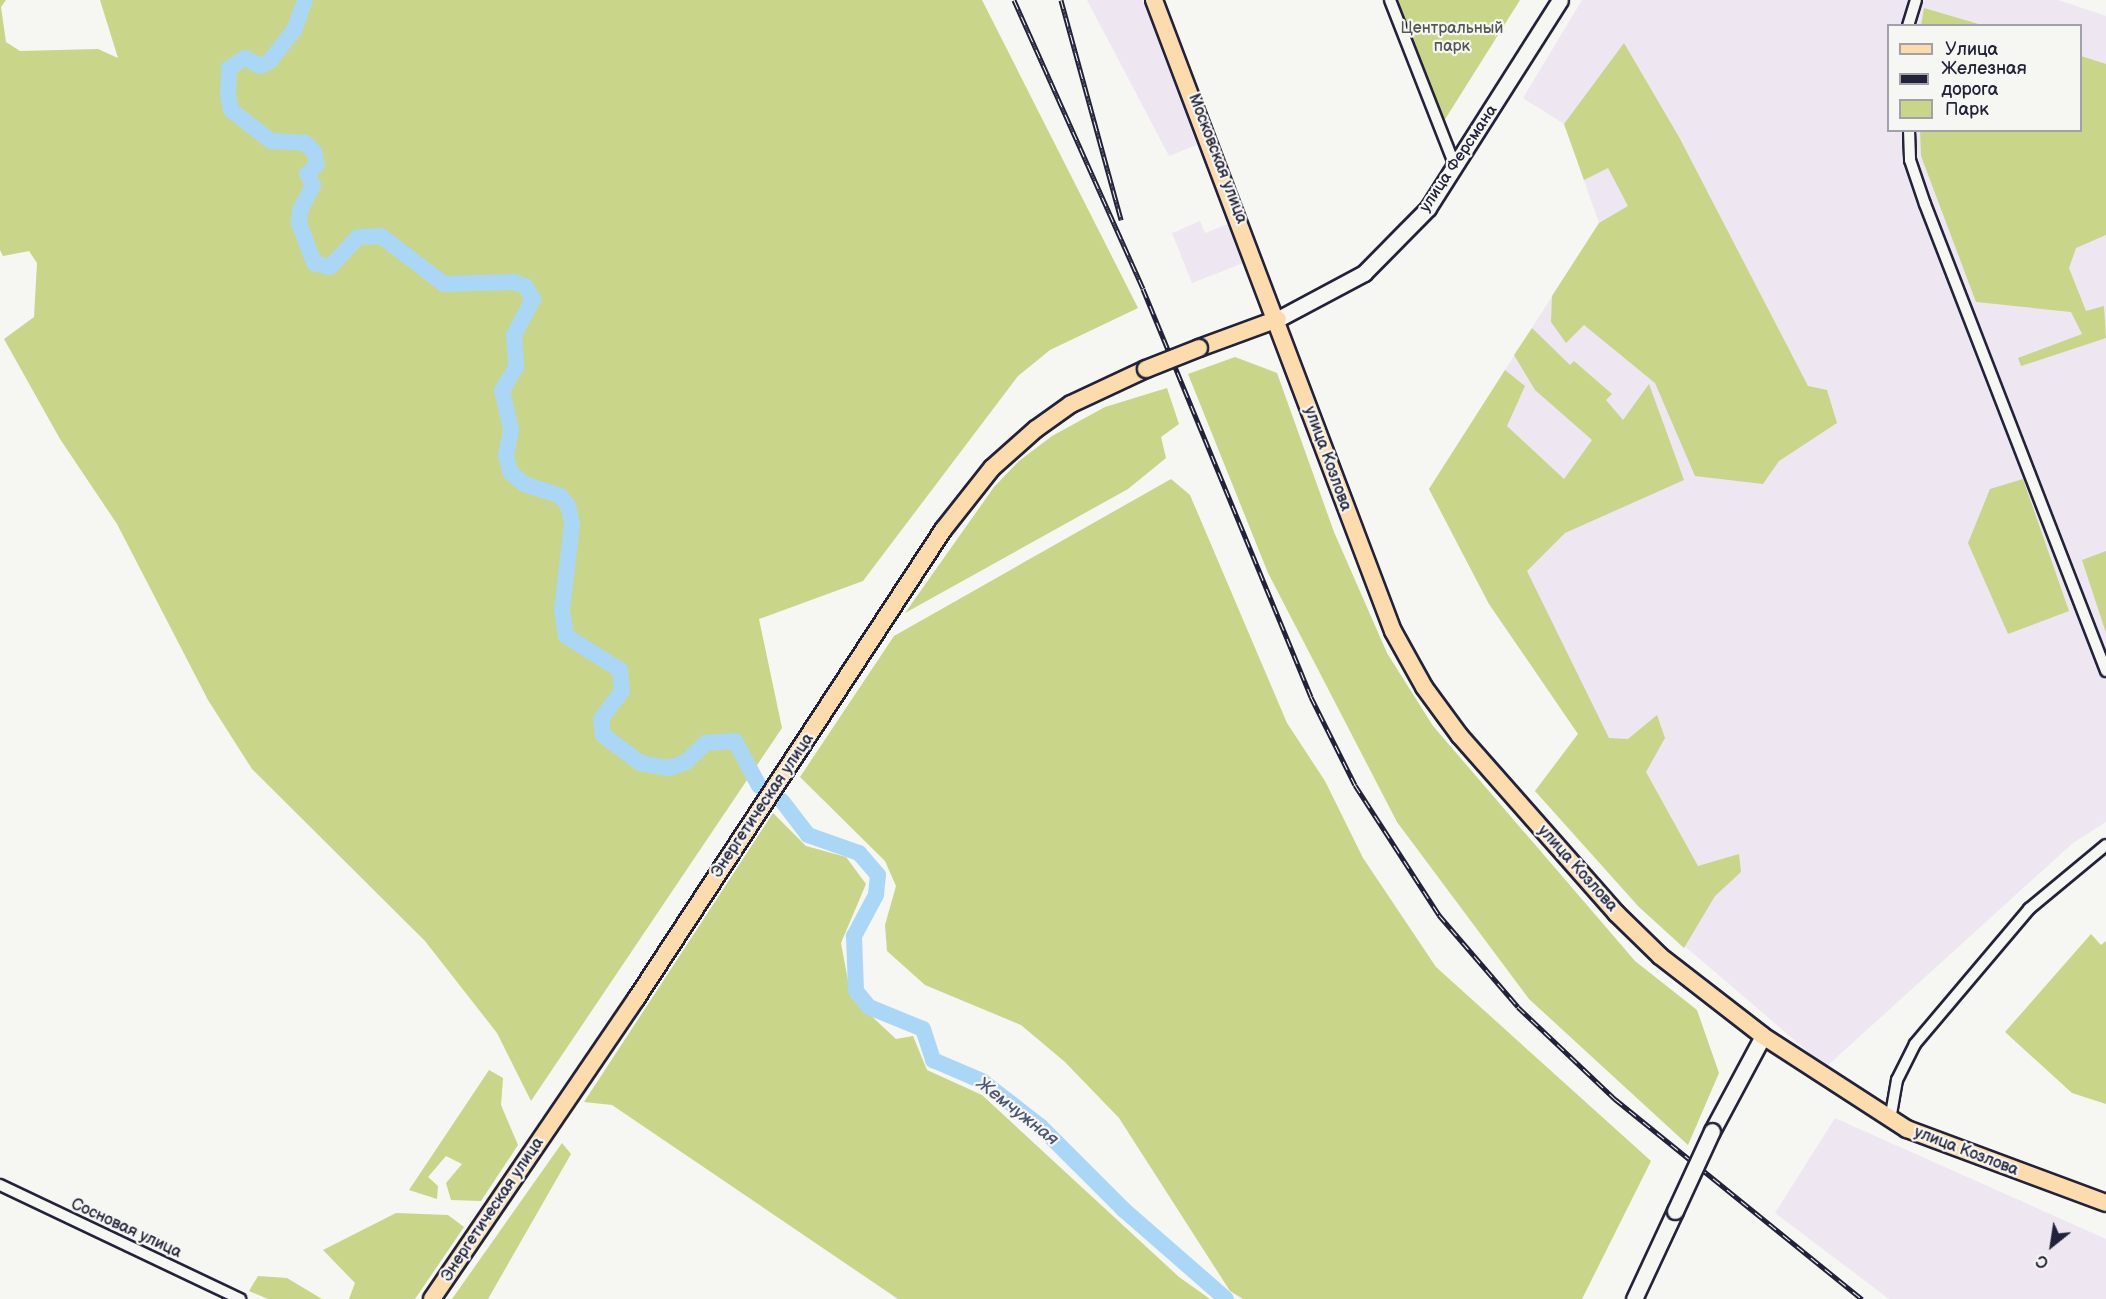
<!DOCTYPE html>
<html>
<head>
<meta charset="utf-8">
<style>
  body { margin:0 }
  #map { position:relative; width:2106px; height:1299px; overflow:hidden; background:#f6f6f2; font-family:"Balsamiq Sans",sans-serif }
  div>[style] { position:absolute }
  .built>* { inset:0; background:#eee7f2 }
  .green>* { inset:0; background:#c9d589 }
  .river>* { height:16px; margin:-8px; padding:0 8px; transform-origin:8px; border-radius:8px; background:#abd7f7 }
  .roads { filter:drop-shadow(2px 0 #22223b) drop-shadow(-2px 0 #22223b) drop-shadow(0 2px #22223b) drop-shadow(0 -2px #22223b) }
  .street>* { height:10px; margin:-5px; padding:0 5px; transform-origin:5px; border-radius:5px; background:#f6f6f2 }
  .secondary>* { height:15px; margin:-7.5px; padding:0 7.5px; transform-origin:7.5px; border-radius:7.5px; background:#f6f6f2 }
  .primary>* { height:16px; margin:-8px; padding:0 8px; transform-origin:8px; border-radius:8px; background:#fcdcac }
  .rail>* { height:5px; margin-top:-2.5px; transform-origin:0; background:repeating-linear-gradient(90deg,#f6f6f2 0 9px,#22223b 0 18px); box-sizing:border-box; border-block:2px solid #22223b }
  .bridges { filter:drop-shadow(2px 0 #22223b) drop-shadow(-2px 0 #22223b) drop-shadow(0 2px #22223b) drop-shadow(0 -2px #22223b) }
  .secondary-bridge>* { height:15px; margin:-7.5px; padding:0 7.5px; transform-origin:7.5px; border-radius:7.5px; background:#f6f6f2 }
  .primary-bridge>* { height:16px; margin:-8px; padding:0 8px; transform-origin:8px; border-radius:8px; background:#fcdcac }
  span { translate:-50% -50%; white-space:nowrap; text-align:center; line-height:1.15; -webkit-text-stroke:4.5px #f6f6f2; paint-order:stroke }
  .park-label { font-size:16px; color:#545852 }
  .street-label { font-size:16px; color:#22223b }
  .water-label { font-size:18px; color:#4b5873; font-style:italic }
  .legend { position:absolute; left:1887px; top:24px; width:195px; height:108px; box-sizing:border-box; background:#f6f6f2; border:2px solid #a1a1a9; margin:0; padding:8px 10px; list-style:none; font-size:18px; color:#22223b }
  .legend li { display:flex; align-items:center; gap:12px; height:30px }
  .legend b { width:30px; border:2px solid #a1a1a9 }
  .north { position:absolute; left:2022px; top:1215px; width:60px; height:60px; -webkit-text-stroke:4px #f6f6f2; paint-order:stroke; rotate:210deg; font-size:16px; font-weight:700; line-height:24px; text-align:center; color:#22223b }
  .north::after { content:''; display:block; margin:auto; width:21px; height:27px; background:#22223b; clip-path:polygon(50% 0,100% 100%,50% 72%,0 100%) }
</style>
</head>
<body>
<div id="map">
  <div class="built">
    <div style="clip-path:polygon(1087px 0,1143px 0,1199px 144px,1169px 156px)"></div>
    <div style="clip-path:polygon(evenodd,1582px 0,2058px 0,2106px 16px,2106px 822px,2073px 843px,1826px 1067px,1639px 907px,1535px 791px,1578px 734px,1489px 604px,1429px 489px,1599px 223px,1564px 124px,1523px 98px,1582px 0,1888px 26px,2080px 26px,2080px 130px,1888px 130px,1888px 26px)"></div>
    <div style="clip-path:polygon(1200px 221px,1205px 233px,1231px 223px,1246px 262px,1192px 283px,1172px 233px)"></div>
    <div style="clip-path:polygon(1835px 1118px,2106px 1239px,2106px 1299px,1889px 1299px,1775px 1213px)"></div>
  </div>
  <div class="green">
    <div style="clip-path:polygon(0 0,6px 0,1px 7px,6px 42px,20px 51px,98px 49px,118px 58px,100px 0,982px 0,1138px 308px,1050px 350px,1018px 376px,863px 581px,759px 619px,782px 728px,531px 1101px,497px 1033px,425px 941px,252px 769px,208px 700px,117px 524px,60px 439px,4px 339px,34px 317px,37px 263px,29px 251px,3px 256px,0 250px)"></div>
    <div style="clip-path:polygon(1397px 0,1520px 0,1444px 121px)"></div>
    <div style="clip-path:polygon(1924px 8px,1982px 25px,1921px 25px)"></div>
    <div style="clip-path:polygon(1624px 43px,1679px 137px,1808px 386px,1827px 390px,1837px 423px,1779px 461px,1763px 484px,1695px 476px,1655px 383px,1584px 325px,1566px 343px,1551px 322px,1552px 296px,1599px 223px,1628px 206px,1608px 168px,1584px 180px,1564px 124px)"></div>
    <div style="clip-path:polygon(2081px 56px,2106px 64px,2106px 235px,2076px 248px,2069px 268px,2086px 311px,2104px 306px,2106px 338px,2021px 366px,2018px 358px,2082px 334px,2071px 312px,1976px 302px,1921px 156px,1920px 131px,2080px 130px)"></div>
    <div style="clip-path:polygon(1532px 328px,1570px 365px,1574px 361px,1612px 394px,1606px 400px,1623px 420px,1649px 384px,1684px 480px,1565px 533px,1527px 571px,1609px 738px,1628px 739px,1657px 715px,1665px 738px,1646px 772px,1698px 866px,1739px 854px,1741px 872px,1715px 896px,1684px 948px,1639px 907px,1535px 791px,1578px 734px,1489px 604px,1429px 489px,1505px 370px,1525px 386px,1507px 426px,1564px 479px,1592px 440px,1535px 390px,1514px 355px)"></div>
    <div style="clip-path:polygon(1235px 357px,1277px 373px,1334px 532px,1387px 653px,1433px 726px,1635px 961px,1697px 1010px,1719px 1073px,1688px 1145px,1529px 999px,1397px 822px,1268px 573px,1188px 374px)"></div>
    <div style="clip-path:polygon(1167px 388px,1179px 424px,1161px 437px,1166px 458px,1128px 489px,905px 613px,994px 487px,1019px 461px,1052px 436px,1105px 407px)"></div>
    <div style="clip-path:polygon(1171px 479px,1190px 495px,1287px 723px,1325px 781px,1363px 858px,1436px 967px,1651px 1161px,1582px 1299px,1243px 1299px,1230px 1291px,1119px 1118px,1065px 1062px,1021px 1025px,925px 985px,887px 951px,885px 925px,896px 886px,885px 861px,800px 777px,894px 636px)"></div>
    <div style="clip-path:polygon(2023px 479px,2069px 611px,2008px 634px,1968px 543px,1990px 489px)"></div>
    <div style="clip-path:polygon(2106px 551px,2106px 633px,2082px 560px)"></div>
    <div style="clip-path:polygon(773px 813px,806px 846px,846px 857px,866px 884px,841px 943px,851px 997px,896px 1039px,913px 1036px,927px 1070px,982px 1095px,1179px 1277px,1210px 1299px,898px 1299px,612px 1105px,584px 1102px)"></div>
    <div style="clip-path:polygon(2091px 934px,2101px 945px,2106px 941px,2106px 1104px,2072px 1093px,2005px 1032px)"></div>
    <div style="clip-path:polygon(489px 1070px,503px 1078px,501px 1105px,518px 1145px,481px 1201px,451px 1200px,446px 1183px,462px 1164px,446px 1156px,428px 1177px,438px 1186px,437px 1199px,409px 1190px)"></div>
    <div style="clip-path:polygon(562px 1143px,571px 1154px,488px 1299px,452px 1299px)"></div>
    <div style="clip-path:polygon(396px 1213px,448px 1215px,464px 1227px,415px 1299px,349px 1299px,355px 1283px,323px 1250px)"></div>
    <div style="clip-path:polygon(258px 1276px,287px 1278px,322px 1299px,268px 1299px,249px 1291px)"></div>
  </div>
  <div class="river">
    <div style="left:305px;top:0;width:32px;rotate:110deg"></div>
    <div style="left:294px;top:30px;width:39px;rotate:128deg"></div>
    <div style="left:270px;top:61px;width:11px;rotate:153deg"></div>
    <div style="left:260px;top:66px;width:17px;rotate:-152deg"></div>
    <div style="left:245px;top:58px;width:19px;rotate:148deg"></div>
    <div style="left:229px;top:68px;width:28px;rotate:92deg"></div>
    <div style="left:228px;top:96px;width:14px;rotate:78deg"></div>
    <div style="left:231px;top:110px;width:51px;rotate:37.8deg"></div>
    <div style="left:271px;top:141px;width:34px;rotate:3deg"></div>
    <div style="left:305px;top:143px;width:13px;rotate:45deg"></div>
    <div style="left:314px;top:152px;width:12px;rotate:76deg"></div>
    <div style="left:317px;top:164px;width:14px;rotate:135deg"></div>
    <div style="left:307px;top:174px;width:13px;rotate:61deg"></div>
    <div style="left:313px;top:185px;width:28px;rotate:117deg"></div>
    <div style="left:300px;top:210px;width:13px;rotate:94deg"></div>
    <div style="left:299px;top:223px;width:43px;rotate:69.4deg"></div>
    <div style="left:314px;top:263px;width:16px;rotate:14deg"></div>
    <div style="left:330px;top:267px;width:41px;rotate:-47deg"></div>
    <div style="left:358px;top:237px;width:23px;rotate:-2deg"></div>
    <div style="left:381px;top:236px;width:79px;rotate:37.3deg"></div>
    <div style="left:444px;top:284px;width:70px;rotate:-1.6deg"></div>
    <div style="left:514px;top:282px;width:12px;rotate:20deg"></div>
    <div style="left:525px;top:286px;width:15px;rotate:58deg"></div>
    <div style="left:533px;top:299px;width:41px;rotate:117.8deg"></div>
    <div style="left:514px;top:335px;width:32px;rotate:86deg"></div>
    <div style="left:516px;top:367px;width:27px;rotate:121deg"></div>
    <div style="left:502px;top:390px;width:41px;rotate:77.3deg"></div>
    <div style="left:511px;top:430px;width:26px;rotate:101deg"></div>
    <div style="left:506px;top:456px;width:18px;rotate:74deg"></div>
    <div style="left:511px;top:473px;width:17px;rotate:40deg"></div>
    <div style="left:524px;top:484px;width:38px;rotate:18deg"></div>
    <div style="left:560px;top:496px;width:13px;rotate:51deg"></div>
    <div style="left:568px;top:506px;width:18px;rotate:77deg"></div>
    <div style="left:572px;top:524px;width:88px;rotate:96.6deg"></div>
    <div style="left:562px;top:611px;width:25px;rotate:81deg"></div>
    <div style="left:566px;top:636px;width:64px;rotate:32.2deg"></div>
    <div style="left:620px;top:670px;width:21px;rotate:85deg"></div>
    <div style="left:622px;top:691px;width:35px;rotate:127deg"></div>
    <div style="left:601px;top:719px;width:16px;rotate:83deg"></div>
    <div style="left:603px;top:735px;width:46px;rotate:37.1deg"></div>
    <div style="left:640px;top:763px;width:29px;rotate:10deg"></div>
    <div style="left:669px;top:768px;width:18px;rotate:-19deg"></div>
    <div style="left:686px;top:762px;width:28px;rotate:-44deg"></div>
    <div style="left:706px;top:743px;width:29px;rotate:-4deg"></div>
    <div style="left:735px;top:741px;width:51px;rotate:61.9deg"></div>
    <div style="left:782px;top:801px;width:43px;rotate:52.6deg"></div>
    <div style="left:808px;top:835px;width:54px;rotate:19.4deg"></div>
    <div style="left:859px;top:853px;width:29px;rotate:49deg"></div>
    <div style="left:878px;top:875px;width:20px;rotate:96deg"></div>
    <div style="left:876px;top:895px;width:47px;rotate:118.2deg"></div>
    <div style="left:854px;top:936px;width:55px;rotate:87.9deg"></div>
    <div style="left:856px;top:991px;width:21px;rotate:51deg"></div>
    <div style="left:869px;top:1007px;width:58px;rotate:22.2deg"></div>
    <div style="left:923px;top:1029px;width:33px;rotate:72deg"></div>
    <div style="left:933px;top:1060px;width:53px;rotate:23.2deg"></div>
    <div style="left:982px;top:1081px;width:73px;rotate:37.8deg"></div>
    <div style="left:1040px;top:1126px;width:119px;rotate:45deg"></div>
    <div style="left:1124px;top:1210px;width:135px;rotate:41.1deg"></div>
  </div>
  <div class="roads">
    <div class="street">
      <div style="left:1390px;top:0;width:180px;rotate:68.6deg"></div>
      <div style="left:1908px;top:26px;width:27px;rotate:-73deg"></div>
      <div style="left:1909px;top:130px;width:30px;rotate:88deg"></div>
      <div style="left:1910px;top:160px;width:46px;rotate:71.2deg"></div>
      <div style="left:1925px;top:204px;width:501px;rotate:68.81deg"></div>
      <div style="left:1890px;top:1120px;width:41px;rotate:-80.1deg"></div>
      <div style="left:1897px;top:1080px;width:40px;rotate:-63.4deg"></div>
      <div style="left:1915px;top:1044px;width:177px;rotate:-49.8deg"></div>
      <div style="left:2029px;top:909px;width:100px;rotate:-39.7deg"></div>
      <div style="left:0;top:1185px;width:266px;rotate:25.4deg"></div>
    </div>
    <div class="secondary">
      <div style="left:1278px;top:319px;width:98px;rotate:-28.1deg"></div>
      <div style="left:1364px;top:273px;width:91px;rotate:-45.4deg"></div>
      <div style="left:1428px;top:208px;width:246px;rotate:-57.6deg"></div>
      <div style="left:1712px;top:1131px;width:108px;rotate:-61.8deg"></div>
      <div style="left:1634px;top:1299px;width:97px;rotate:-65deg"></div>
    </div>
    <div class="primary">
      <div style="left:1154px;top:0;width:675px;rotate:69.26deg"></div>
      <div style="left:1393px;top:631px;width:64px;rotate:61deg"></div>
      <div style="left:1424px;top:687px;width:61px;rotate:53.7deg"></div>
      <div style="left:1460px;top:736px;width:236px;rotate:48.6deg"></div>
      <div style="left:1616px;top:913px;width:62px;rotate:44.3deg"></div>
      <div style="left:1660px;top:956px;width:130px;rotate:37.8deg"></div>
      <div style="left:1763px;top:1036px;width:171px;rotate:32.9deg"></div>
      <div style="left:1907px;top:1129px;width:212px;rotate:20.4deg"></div>
      <div style="left:1199px;top:348px;width:84px;rotate:-20.2deg"></div>
      <div style="left:432px;top:1299px;width:363px;rotate:-55.8deg"></div>
      <div style="left:636px;top:999px;width:561px;rotate:-56.79deg"></div>
      <div style="left:943px;top:530px;width:79px;rotate:-51.7deg"></div>
      <div style="left:992px;top:468px;width:59px;rotate:-41.6deg"></div>
      <div style="left:1036px;top:429px;width:43px;rotate:-35.5deg"></div>
      <div style="left:1071px;top:404px;width:83px;rotate:-25deg"></div>
    </div>
  </div>
  <div class="rail">
    <div style="left:1014px;top:0;width:316px;rotate:65.9deg"></div>
    <div style="left:1143px;top:289px;width:441px;rotate:67.6deg"></div>
    <div style="left:1311px;top:697px;width:98px;rotate:63.4deg"></div>
    <div style="left:1355px;top:785px;width:155px;rotate:57.1deg"></div>
    <div style="left:1439px;top:915px;width:121px;rotate:49.3deg"></div>
    <div style="left:1518px;top:1007px;width:134px;rotate:43.5deg"></div>
    <div style="left:1615px;top:1099px;width:318px;rotate:39deg"></div>
    <div style="left:1061px;top:0;width:228px;rotate:74.7deg"></div>
  </div>
  <div class="bridges">
    <div class="secondary-bridge">
      <div style="left:1675px;top:1211px;width:88px;rotate:-65.2deg"></div>
    </div>
    <div class="primary-bridge">
      <div style="left:1146px;top:369px;width:57px;rotate:-21.6deg"></div>
    </div>
  </div>
  <div class="park-label">
    <span style="left:1452px;top:38px">Центральный<br>парк</span>
  </div>
  <div class="street-label">
    <span style="left:1217px;top:159px;rotate:69deg">Московская улица</span>
    <span style="left:1459px;top:159px;rotate:-56deg">улица Ферсмана</span>
    <span style="left:1327px;top:459px;rotate:70deg">улица Козлова</span>
    <span style="left:763px;top:806px;rotate:-56deg">Энергетическая улица</span>
    <span style="left:1577px;top:869px;rotate:48deg">улица Козлова</span>
    <span style="left:1966px;top:1152px;rotate:21deg">улица Козлова</span>
    <span style="left:493px;top:1210px;rotate:-56deg">Энергетическая улица</span>
    <span style="left:126px;top:1229px;rotate:25deg">Сосновая улица</span>
  </div>
  <div class="water-label">
    <span style="left:1017px;top:1112px;rotate:38deg">Жемчужная</span>
  </div>
  <ul class="legend">
  <li><b style="height:8px;background:#fcdcac"></b>Улица</li>
  <li><b style="height:8px;background:#22223b"></b>Железная дорога</li>
  <li><b style="height:16px;background:#c9d589"></b>Парк</li>
  </ul>
  <div class="north">С</div>
</div>
</body>
</html>
